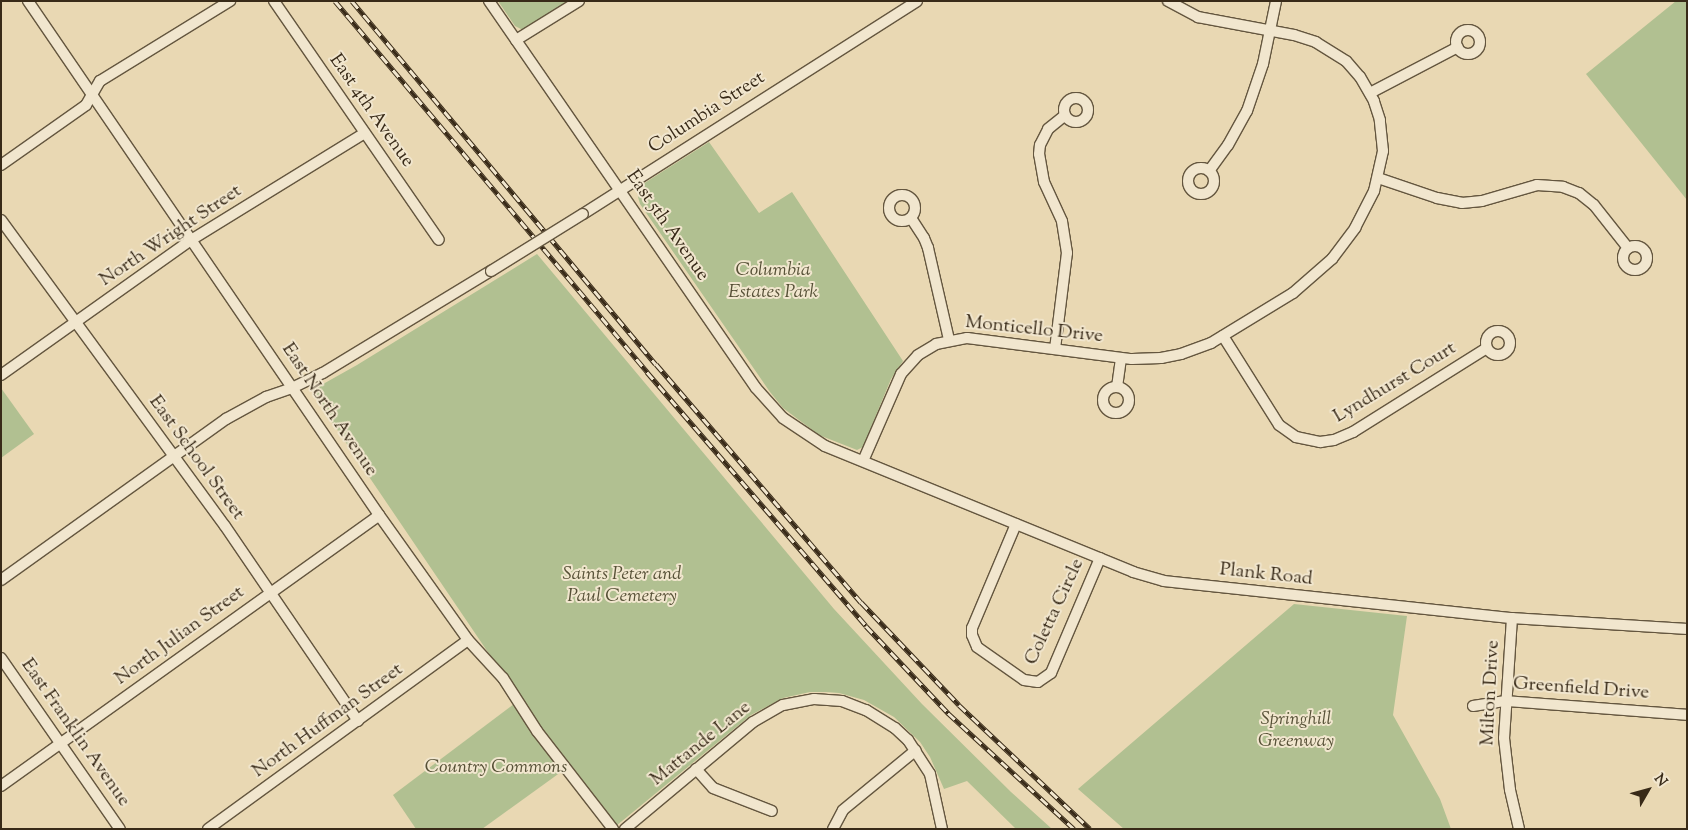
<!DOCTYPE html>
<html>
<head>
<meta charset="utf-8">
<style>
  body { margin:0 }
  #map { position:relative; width:1688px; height:830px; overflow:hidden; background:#e9d8b3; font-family:"Sorts Mill Goudy",serif }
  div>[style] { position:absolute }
  .green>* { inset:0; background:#b1c091 }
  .roads { filter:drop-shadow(1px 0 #64563f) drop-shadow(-1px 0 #64563f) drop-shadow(0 1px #64563f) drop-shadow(0 -1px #64563f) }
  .minor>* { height:10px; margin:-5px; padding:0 5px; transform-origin:5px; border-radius:5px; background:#f1e6ce }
  .minor>.ring { margin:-5px; padding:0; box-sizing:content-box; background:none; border:10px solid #f1e6ce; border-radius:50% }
  .rail>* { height:5px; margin-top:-2.5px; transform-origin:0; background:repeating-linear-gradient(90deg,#f1e6ce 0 9px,#382a18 0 18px); box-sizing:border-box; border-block:1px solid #382a18 }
  .bridges { filter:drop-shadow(1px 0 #64563f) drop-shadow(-1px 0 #64563f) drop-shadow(0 1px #64563f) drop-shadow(0 -1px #64563f) }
  .minor-bridge>* { height:10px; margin:-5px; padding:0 5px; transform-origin:5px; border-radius:5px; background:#f1e6ce }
  span { translate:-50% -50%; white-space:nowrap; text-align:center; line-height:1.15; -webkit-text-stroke:4px #f1e6ce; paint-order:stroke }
  .street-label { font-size:19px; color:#382a18 }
  .park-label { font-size:19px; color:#565036; font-style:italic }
  .frame { position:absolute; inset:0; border:2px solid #382a18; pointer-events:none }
  .north { position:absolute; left:1623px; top:765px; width:50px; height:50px; -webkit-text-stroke:4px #f1e6ce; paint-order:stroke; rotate:52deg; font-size:14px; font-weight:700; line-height:20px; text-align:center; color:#382a18 }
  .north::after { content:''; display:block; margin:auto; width:18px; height:22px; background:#382a18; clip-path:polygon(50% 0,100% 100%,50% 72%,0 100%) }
</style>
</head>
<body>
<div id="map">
  <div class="green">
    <div style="clip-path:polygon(498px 1px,568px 1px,523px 30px,515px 26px)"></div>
    <div style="clip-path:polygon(1676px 1px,1687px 1px,1687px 200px,1586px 74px)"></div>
    <div style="clip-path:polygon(709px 142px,759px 213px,792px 192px,903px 361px,891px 379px,863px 447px,857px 450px,819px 435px,783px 408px,770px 392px,640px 204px,638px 197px,643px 184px)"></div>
    <div style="clip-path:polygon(537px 254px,834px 609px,922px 704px,1011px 792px,1052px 829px,1016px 829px,967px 781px,944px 789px,930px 757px,920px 742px,894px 717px,864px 700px,839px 693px,826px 692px,810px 692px,783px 698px,751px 715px,616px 826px,542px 732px,315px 397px,316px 388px,357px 365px)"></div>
    <div style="clip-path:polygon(1px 388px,34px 434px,1px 458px)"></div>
    <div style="clip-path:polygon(1294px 604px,1407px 616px,1393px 715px,1440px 799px,1451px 829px,1124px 829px,1078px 789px)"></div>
    <div style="clip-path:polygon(514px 704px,561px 772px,482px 829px,416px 829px,393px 795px)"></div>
  </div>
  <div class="roads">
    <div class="minor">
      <div style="left:28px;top:1px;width:622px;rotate:55.67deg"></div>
      <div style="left:379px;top:515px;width:153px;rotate:54.5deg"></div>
      <div style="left:468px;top:640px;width:52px;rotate:47.4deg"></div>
      <div style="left:503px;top:678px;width:63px;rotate:57.3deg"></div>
      <div style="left:537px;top:731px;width:124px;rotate:52.2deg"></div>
      <div style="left:274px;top:1px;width:290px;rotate:55.4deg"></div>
      <div style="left:489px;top:1px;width:470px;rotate:55.4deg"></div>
      <div style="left:756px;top:388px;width:40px;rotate:48deg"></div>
      <div style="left:783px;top:418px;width:50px;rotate:33.7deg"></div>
      <div style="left:825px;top:446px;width:333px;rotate:22.2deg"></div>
      <div style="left:1133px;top:572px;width:32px;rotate:16deg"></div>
      <div style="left:1164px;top:581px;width:350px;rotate:6.1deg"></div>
      <div style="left:1512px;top:618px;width:175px;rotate:3.6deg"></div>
      <div class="ring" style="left:1456px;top:30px;width:14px;height:14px"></div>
      <div style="left:516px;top:40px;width:74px;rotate:-31.8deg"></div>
      <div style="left:1370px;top:93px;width:99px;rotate:-27.6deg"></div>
      <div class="ring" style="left:1064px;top:98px;width:14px;height:14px"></div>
      <div style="left:1px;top:165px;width:104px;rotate:-35.2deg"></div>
      <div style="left:86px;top:105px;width:28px;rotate:-60deg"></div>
      <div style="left:100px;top:81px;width:153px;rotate:-31.6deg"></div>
      <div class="ring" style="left:1188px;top:168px;width:16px;height:16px"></div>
      <div style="left:1209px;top:171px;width:32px;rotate:-54deg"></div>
      <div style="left:1228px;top:145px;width:39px;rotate:-61deg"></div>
      <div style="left:1247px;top:111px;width:50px;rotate:-71.2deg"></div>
      <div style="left:1263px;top:64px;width:64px;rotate:-78.3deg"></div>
      <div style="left:1378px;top:178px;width:62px;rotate:18.7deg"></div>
      <div style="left:1437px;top:198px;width:25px;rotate:11deg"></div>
      <div style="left:1462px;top:203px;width:20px;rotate:-6deg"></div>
      <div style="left:1482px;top:201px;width:57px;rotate:-16.2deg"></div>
      <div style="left:1537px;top:185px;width:26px;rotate:4deg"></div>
      <div style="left:1563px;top:187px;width:17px;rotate:21deg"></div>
      <div style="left:1579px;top:193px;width:19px;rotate:39deg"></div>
      <div style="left:1594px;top:205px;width:55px;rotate:51.7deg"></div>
      <div class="ring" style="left:889px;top:195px;width:16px;height:16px"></div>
      <div style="left:583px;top:214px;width:396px;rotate:-32.5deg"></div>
      <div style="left:911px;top:218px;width:24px;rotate:57deg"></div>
      <div style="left:924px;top:238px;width:11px;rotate:68deg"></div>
      <div style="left:928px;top:248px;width:94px;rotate:77.1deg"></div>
      <div style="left:1px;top:220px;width:379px;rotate:53.8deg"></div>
      <div style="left:225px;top:526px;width:236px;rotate:55.7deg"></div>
      <div class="ring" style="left:1623px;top:246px;width:14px;height:14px"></div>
      <div class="ring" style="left:1486px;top:331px;width:14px;height:14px"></div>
      <div style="left:1223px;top:336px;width:105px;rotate:57.8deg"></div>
      <div style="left:1279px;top:425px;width:21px;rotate:35deg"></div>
      <div style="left:1296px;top:437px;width:25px;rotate:12deg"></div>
      <div style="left:1320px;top:442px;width:14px;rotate:-8deg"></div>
      <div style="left:1334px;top:440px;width:21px;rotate:-23deg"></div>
      <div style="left:1353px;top:432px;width:158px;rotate:-32.1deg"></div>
      <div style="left:1055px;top:349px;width:97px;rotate:-82.9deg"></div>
      <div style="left:1067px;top:253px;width:32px;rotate:-99deg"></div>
      <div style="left:1062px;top:221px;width:43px;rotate:-114.8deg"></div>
      <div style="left:1044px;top:182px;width:28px;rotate:-100deg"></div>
      <div style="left:1039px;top:154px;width:9px;rotate:-84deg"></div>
      <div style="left:1040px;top:145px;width:18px;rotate:-63deg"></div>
      <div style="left:1048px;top:129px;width:22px;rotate:-39deg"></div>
      <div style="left:1px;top:375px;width:233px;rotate:-35.4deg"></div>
      <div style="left:191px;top:240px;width:204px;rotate:-31.6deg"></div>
      <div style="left:1117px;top:387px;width:29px;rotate:-82deg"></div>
      <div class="ring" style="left:1103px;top:387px;width:16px;height:16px"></div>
      <div style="left:863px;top:461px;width:95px;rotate:-66.4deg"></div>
      <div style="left:901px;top:374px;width:25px;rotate:-48deg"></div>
      <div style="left:918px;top:355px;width:21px;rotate:-31deg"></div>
      <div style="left:936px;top:344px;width:32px;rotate:-11deg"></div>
      <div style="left:967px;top:338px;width:166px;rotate:7.3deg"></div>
      <div style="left:1132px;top:359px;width:29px;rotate:-2deg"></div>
      <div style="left:1161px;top:358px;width:20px;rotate:-11deg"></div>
      <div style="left:1181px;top:354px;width:32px;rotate:-20deg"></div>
      <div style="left:1211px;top:343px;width:96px;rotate:-31.4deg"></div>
      <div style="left:1293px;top:293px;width:52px;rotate:-41.1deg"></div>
      <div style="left:1332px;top:259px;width:39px;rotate:-53deg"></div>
      <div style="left:1355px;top:228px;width:42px;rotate:-62.8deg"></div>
      <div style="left:1374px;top:191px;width:41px;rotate:-77.3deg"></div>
      <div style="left:1383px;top:151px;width:31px;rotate:-96deg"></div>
      <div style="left:1380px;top:120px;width:20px;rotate:-108deg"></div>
      <div style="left:1374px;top:101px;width:28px;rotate:-120deg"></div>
      <div style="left:1360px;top:77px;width:21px;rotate:-131deg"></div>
      <div style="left:1346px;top:61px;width:36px;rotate:-148deg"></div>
      <div style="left:1316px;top:42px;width:23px;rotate:-162deg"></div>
      <div style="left:1294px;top:35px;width:98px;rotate:-169.4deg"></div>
      <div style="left:1198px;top:17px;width:34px;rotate:-152deg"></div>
      <div style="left:1016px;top:524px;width:113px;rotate:112.9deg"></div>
      <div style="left:972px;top:628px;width:7px;rotate:90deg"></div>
      <div style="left:972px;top:635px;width:13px;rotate:67deg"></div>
      <div style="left:977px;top:647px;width:57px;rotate:35.1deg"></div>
      <div style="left:1024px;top:680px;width:14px;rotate:8deg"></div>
      <div style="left:1038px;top:682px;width:16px;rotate:-35deg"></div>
      <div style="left:1051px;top:673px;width:125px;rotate:-66.9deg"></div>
      <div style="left:1px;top:580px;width:277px;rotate:-35.6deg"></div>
      <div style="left:226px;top:419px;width:46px;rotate:-28.8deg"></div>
      <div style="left:266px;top:397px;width:28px;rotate:-19deg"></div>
      <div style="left:292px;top:388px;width:34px;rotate:-26deg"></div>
      <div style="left:323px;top:373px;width:197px;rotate:-31.3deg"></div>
      <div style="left:1512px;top:618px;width:120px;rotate:93.8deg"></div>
      <div style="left:1504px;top:738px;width:52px;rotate:83.4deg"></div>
      <div style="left:1510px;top:790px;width:40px;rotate:77deg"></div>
      <div style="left:1px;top:658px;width:208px;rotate:55.2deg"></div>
      <div style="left:1473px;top:706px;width:33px;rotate:-9deg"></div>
      <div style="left:1506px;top:701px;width:182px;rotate:4.4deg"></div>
      <div style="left:696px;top:769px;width:25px;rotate:48deg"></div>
      <div style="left:713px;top:788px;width:63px;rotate:21.3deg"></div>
      <div style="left:1px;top:786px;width:465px;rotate:-35.6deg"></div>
      <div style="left:208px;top:829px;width:321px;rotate:-36deg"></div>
      <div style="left:625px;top:829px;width:167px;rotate:-39.9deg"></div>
      <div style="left:753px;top:722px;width:34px;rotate:-30deg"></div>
      <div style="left:783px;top:705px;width:32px;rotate:-11deg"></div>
      <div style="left:814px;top:699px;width:28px;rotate:4deg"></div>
      <div style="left:842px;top:701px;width:26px;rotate:21deg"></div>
      <div style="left:866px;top:710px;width:34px;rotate:32deg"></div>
      <div style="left:895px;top:728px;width:18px;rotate:43deg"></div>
      <div style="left:908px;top:740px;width:40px;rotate:57.1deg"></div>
      <div style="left:930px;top:774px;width:56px;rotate:77.7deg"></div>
      <div style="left:833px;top:829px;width:21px;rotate:-62deg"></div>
      <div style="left:843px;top:810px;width:94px;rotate:-39.4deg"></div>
    </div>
  </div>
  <div class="rail">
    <div style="left:335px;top:1px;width:485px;rotate:49.9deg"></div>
    <div style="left:647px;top:372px;width:335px;rotate:49.2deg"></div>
    <div style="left:866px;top:626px;width:120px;rotate:46.7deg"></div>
    <div style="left:948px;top:713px;width:171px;rotate:42.6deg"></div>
    <div style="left:352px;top:1px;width:473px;rotate:50.1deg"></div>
    <div style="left:656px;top:364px;width:314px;rotate:49.3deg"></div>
    <div style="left:861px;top:602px;width:142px;rotate:46.4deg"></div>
    <div style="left:959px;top:705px;width:180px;rotate:43.4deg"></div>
  </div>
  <div class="bridges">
    <div class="minor-bridge">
      <div style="left:491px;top:271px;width:108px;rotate:-31.8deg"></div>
    </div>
  </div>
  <div class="street-label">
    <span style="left:371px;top:111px;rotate:55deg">East 4th Avenue</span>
    <span style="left:707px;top:113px;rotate:-33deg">Columbia Street</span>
    <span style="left:667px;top:226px;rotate:55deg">East 5th Avenue</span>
    <span style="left:171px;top:236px;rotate:-34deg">North Wright Street</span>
    <span style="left:1034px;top:330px;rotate:6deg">Monticello Drive</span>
    <span style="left:1395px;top:383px;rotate:-31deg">Lyndhurst Court</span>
    <span style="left:329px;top:410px;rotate:56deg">East North Avenue</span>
    <span style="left:196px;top:458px;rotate:54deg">East School Street</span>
    <span style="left:1266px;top:575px;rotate:6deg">Plank Road</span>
    <span style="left:1055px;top:612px;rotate:-65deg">Coletta Circle</span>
    <span style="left:180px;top:636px;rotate:-36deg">North Julian Street</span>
    <span style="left:1581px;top:689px;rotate:4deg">Greenfield Drive</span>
    <span style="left:1491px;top:693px;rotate:-87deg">Milton Drive</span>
    <span style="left:328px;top:721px;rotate:-36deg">North Huffman Street</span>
    <span style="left:75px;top:733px;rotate:55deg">East Franklin Avenue</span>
    <span style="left:701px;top:744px;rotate:-39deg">Mattande Lane</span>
  </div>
  <div class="park-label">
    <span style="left:773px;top:282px">Columbia<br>Estates Park</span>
    <span style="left:622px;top:586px">Saints Peter and<br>Paul Cemetery</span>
    <span style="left:1296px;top:731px">Springhill<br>Greenway</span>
    <span style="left:496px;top:768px">Country Commons</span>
  </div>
  <div class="frame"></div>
  <div class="north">N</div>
</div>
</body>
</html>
